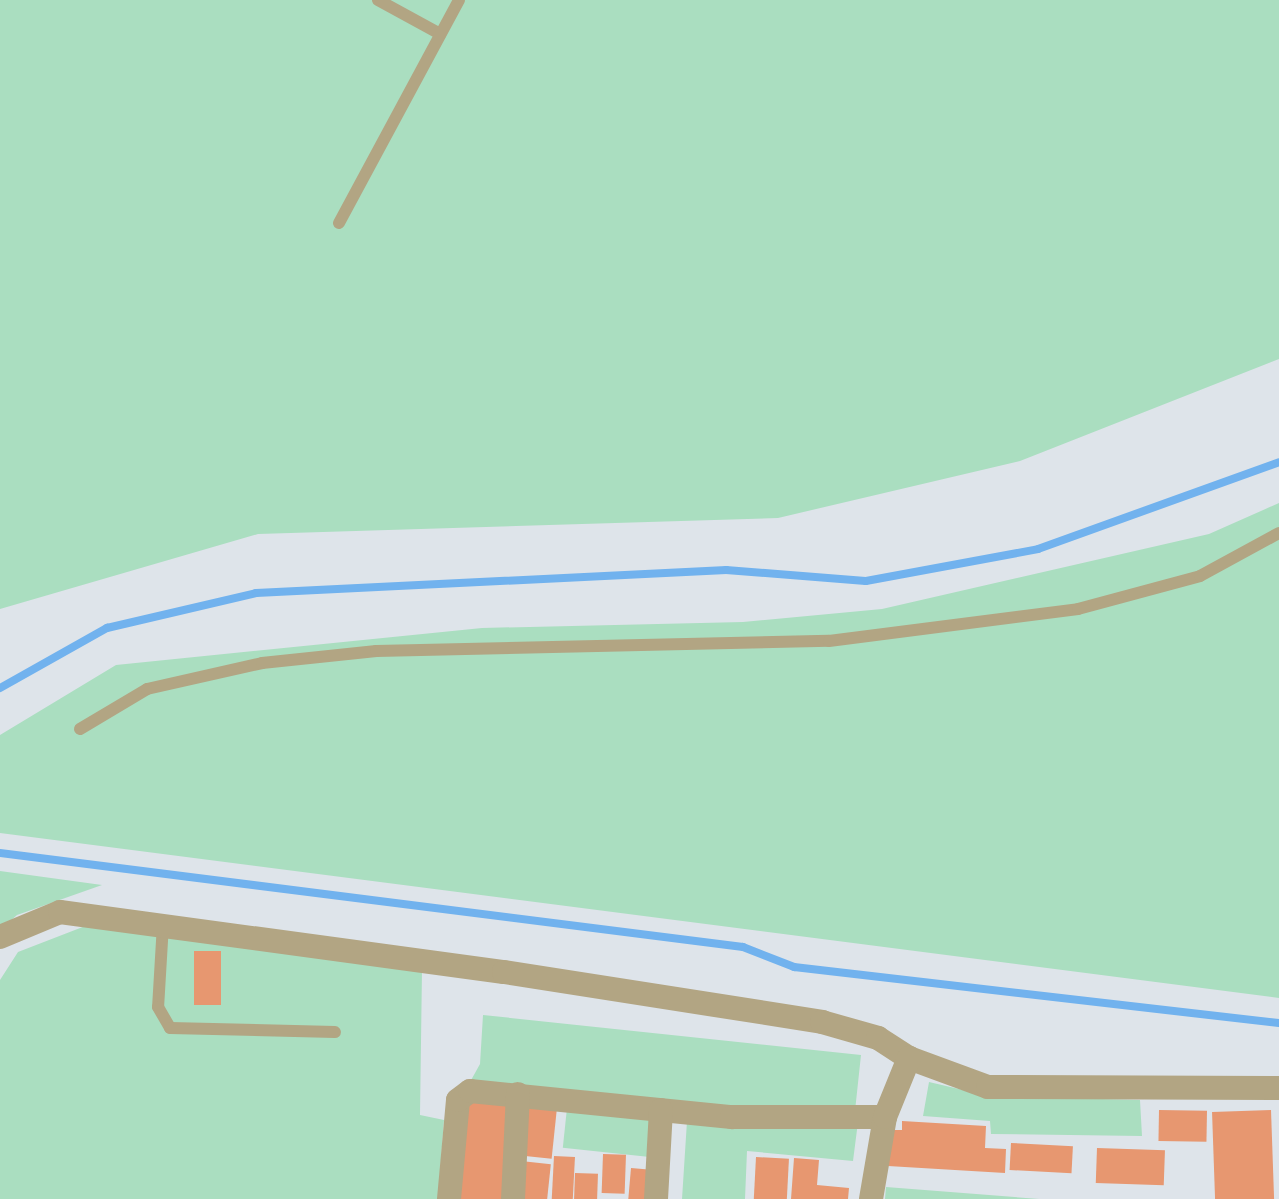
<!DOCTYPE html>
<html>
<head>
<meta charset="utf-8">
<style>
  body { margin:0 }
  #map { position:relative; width:1279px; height:1199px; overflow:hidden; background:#dee4ea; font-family:Ubuntu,sans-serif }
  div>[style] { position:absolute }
  .green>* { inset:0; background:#aadec0; transform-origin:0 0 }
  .stream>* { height:8px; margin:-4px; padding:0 4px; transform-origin:4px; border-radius:4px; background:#71b2ee }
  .building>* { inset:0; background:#e79770; transform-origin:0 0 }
  .lane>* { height:12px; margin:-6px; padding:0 6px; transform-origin:6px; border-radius:6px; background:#b2a583 }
  .street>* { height:24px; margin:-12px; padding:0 12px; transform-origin:12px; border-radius:12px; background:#b2a583 }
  span { translate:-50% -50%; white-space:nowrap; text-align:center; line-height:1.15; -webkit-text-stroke:8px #fff; paint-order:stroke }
</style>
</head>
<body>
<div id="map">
  <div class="green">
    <div style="clip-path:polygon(0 0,1279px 0,1279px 359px,1020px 461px,778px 518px,258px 534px,0 609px)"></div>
    <div style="clip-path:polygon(1279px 503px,1279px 998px,0 833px,0 735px,116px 665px,482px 628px,743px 622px,882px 609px,1209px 534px)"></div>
    <div style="clip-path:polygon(0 871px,102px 885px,17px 915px,0 930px)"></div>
    <div style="clip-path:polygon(106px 918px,422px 970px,420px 1115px,444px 1120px,438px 1199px,0 1199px,0 980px,18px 952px)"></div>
    <div style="clip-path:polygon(483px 1015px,861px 1055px,855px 1111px,731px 1113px,470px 1082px,480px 1064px)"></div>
    <div style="clip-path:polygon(929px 1082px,989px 1096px,1140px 1100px,1142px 1136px,991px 1134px,990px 1121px,923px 1116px)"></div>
    <div style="left:567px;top:1108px;width:85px;height:40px;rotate:6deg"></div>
    <div style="clip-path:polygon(687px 1121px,858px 1122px,853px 1161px,747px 1151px,745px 1199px,682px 1199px)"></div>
    <div style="clip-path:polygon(886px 1187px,1039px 1199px,885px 1199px)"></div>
  </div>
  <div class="stream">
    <div style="left:0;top:688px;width:123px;rotate:-29.3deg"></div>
    <div style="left:107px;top:628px;width:153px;rotate:-13.2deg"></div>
    <div style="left:256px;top:593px;width:471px;rotate:-2.8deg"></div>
    <div style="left:726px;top:570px;width:140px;rotate:4.5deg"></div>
    <div style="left:866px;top:581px;width:175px;rotate:-10.5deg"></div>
    <div style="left:1038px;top:549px;width:256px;rotate:-19.8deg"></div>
    <div style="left:0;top:853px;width:749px;rotate:7.21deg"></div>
    <div style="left:743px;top:947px;width:55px;rotate:21.4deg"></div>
    <div style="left:794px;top:967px;width:488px;rotate:6.6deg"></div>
  </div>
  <div class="building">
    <div style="left:194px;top:951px;width:27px;height:54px"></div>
    <div style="left:466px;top:1099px;width:47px;height:100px;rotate:5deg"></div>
    <div style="left:528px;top:1106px;width:29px;height:50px;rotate:6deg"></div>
    <div style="left:1159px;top:1110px;width:48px;height:31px;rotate:1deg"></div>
    <div style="left:1271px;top:1110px;width:89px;height:59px;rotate:88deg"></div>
    <div style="clip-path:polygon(902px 1121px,986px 1126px,985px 1148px,1006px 1149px,1005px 1173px,888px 1166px,890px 1130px,902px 1130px)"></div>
    <div style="left:1011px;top:1143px;width:62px;height:27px;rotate:3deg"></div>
    <div style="left:1097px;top:1148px;width:68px;height:35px;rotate:2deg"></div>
    <div style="left:603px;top:1154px;width:23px;height:39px;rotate:2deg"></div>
    <div style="left:554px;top:1156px;width:21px;height:43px;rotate:3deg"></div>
    <div style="left:756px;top:1157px;width:33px;height:42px;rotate:3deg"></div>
    <div style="clip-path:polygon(794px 1158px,819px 1160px,817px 1185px,849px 1188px,848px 1199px,791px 1199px)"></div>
    <div style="left:521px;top:1161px;width:30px;height:38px;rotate:6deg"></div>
    <div style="left:631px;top:1168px;width:23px;height:31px;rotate:5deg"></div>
    <div style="left:575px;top:1173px;width:23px;height:26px;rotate:2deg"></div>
  </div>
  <div class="lane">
    <div style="left:378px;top:0;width:71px;rotate:28.7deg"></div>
    <div style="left:339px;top:223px;width:253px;rotate:-61.7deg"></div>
    <div style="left:80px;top:729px;width:78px;rotate:-30.8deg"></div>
    <div style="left:147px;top:689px;width:118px;rotate:-12.7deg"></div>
    <div style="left:262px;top:663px;width:115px;rotate:-6deg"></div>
    <div style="left:376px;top:651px;width:453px;rotate:-1.3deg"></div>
    <div style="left:829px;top:641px;width:251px;rotate:-7.3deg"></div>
    <div style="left:1078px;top:609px;width:126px;rotate:-15.1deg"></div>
    <div style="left:1200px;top:576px;width:90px;rotate:-28.6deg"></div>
    <div style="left:163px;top:924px;width:83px;rotate:93.4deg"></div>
    <div style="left:158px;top:1007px;width:24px;rotate:60deg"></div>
    <div style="left:170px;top:1028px;width:165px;rotate:1.4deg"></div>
  </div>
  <div class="street">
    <div style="left:0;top:937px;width:65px;rotate:-22.6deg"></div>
    <div style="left:60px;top:912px;width:448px;rotate:7.7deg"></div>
    <div style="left:504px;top:972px;width:322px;rotate:8.9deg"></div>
    <div style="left:822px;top:1022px;width:58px;rotate:15.9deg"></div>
    <div style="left:878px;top:1038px;width:37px;rotate:33deg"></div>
    <div style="left:909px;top:1058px;width:84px;rotate:20.2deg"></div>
    <div style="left:988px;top:1087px;width:291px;rotate:0.2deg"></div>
    <div style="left:449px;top:1199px;width:99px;rotate:-84.8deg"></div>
    <div style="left:458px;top:1100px;width:15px;rotate:-37deg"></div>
    <div style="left:470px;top:1091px;width:263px;rotate:5.7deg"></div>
    <div style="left:732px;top:1117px;width:153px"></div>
    <div style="left:513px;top:1199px;width:105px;rotate:-87.3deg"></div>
    <div style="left:656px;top:1199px;width:89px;rotate:-86.8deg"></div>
    <div style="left:871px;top:1199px;width:83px;rotate:-80.3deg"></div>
    <div style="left:885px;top:1117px;width:64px;rotate:-67.9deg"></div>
  </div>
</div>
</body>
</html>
